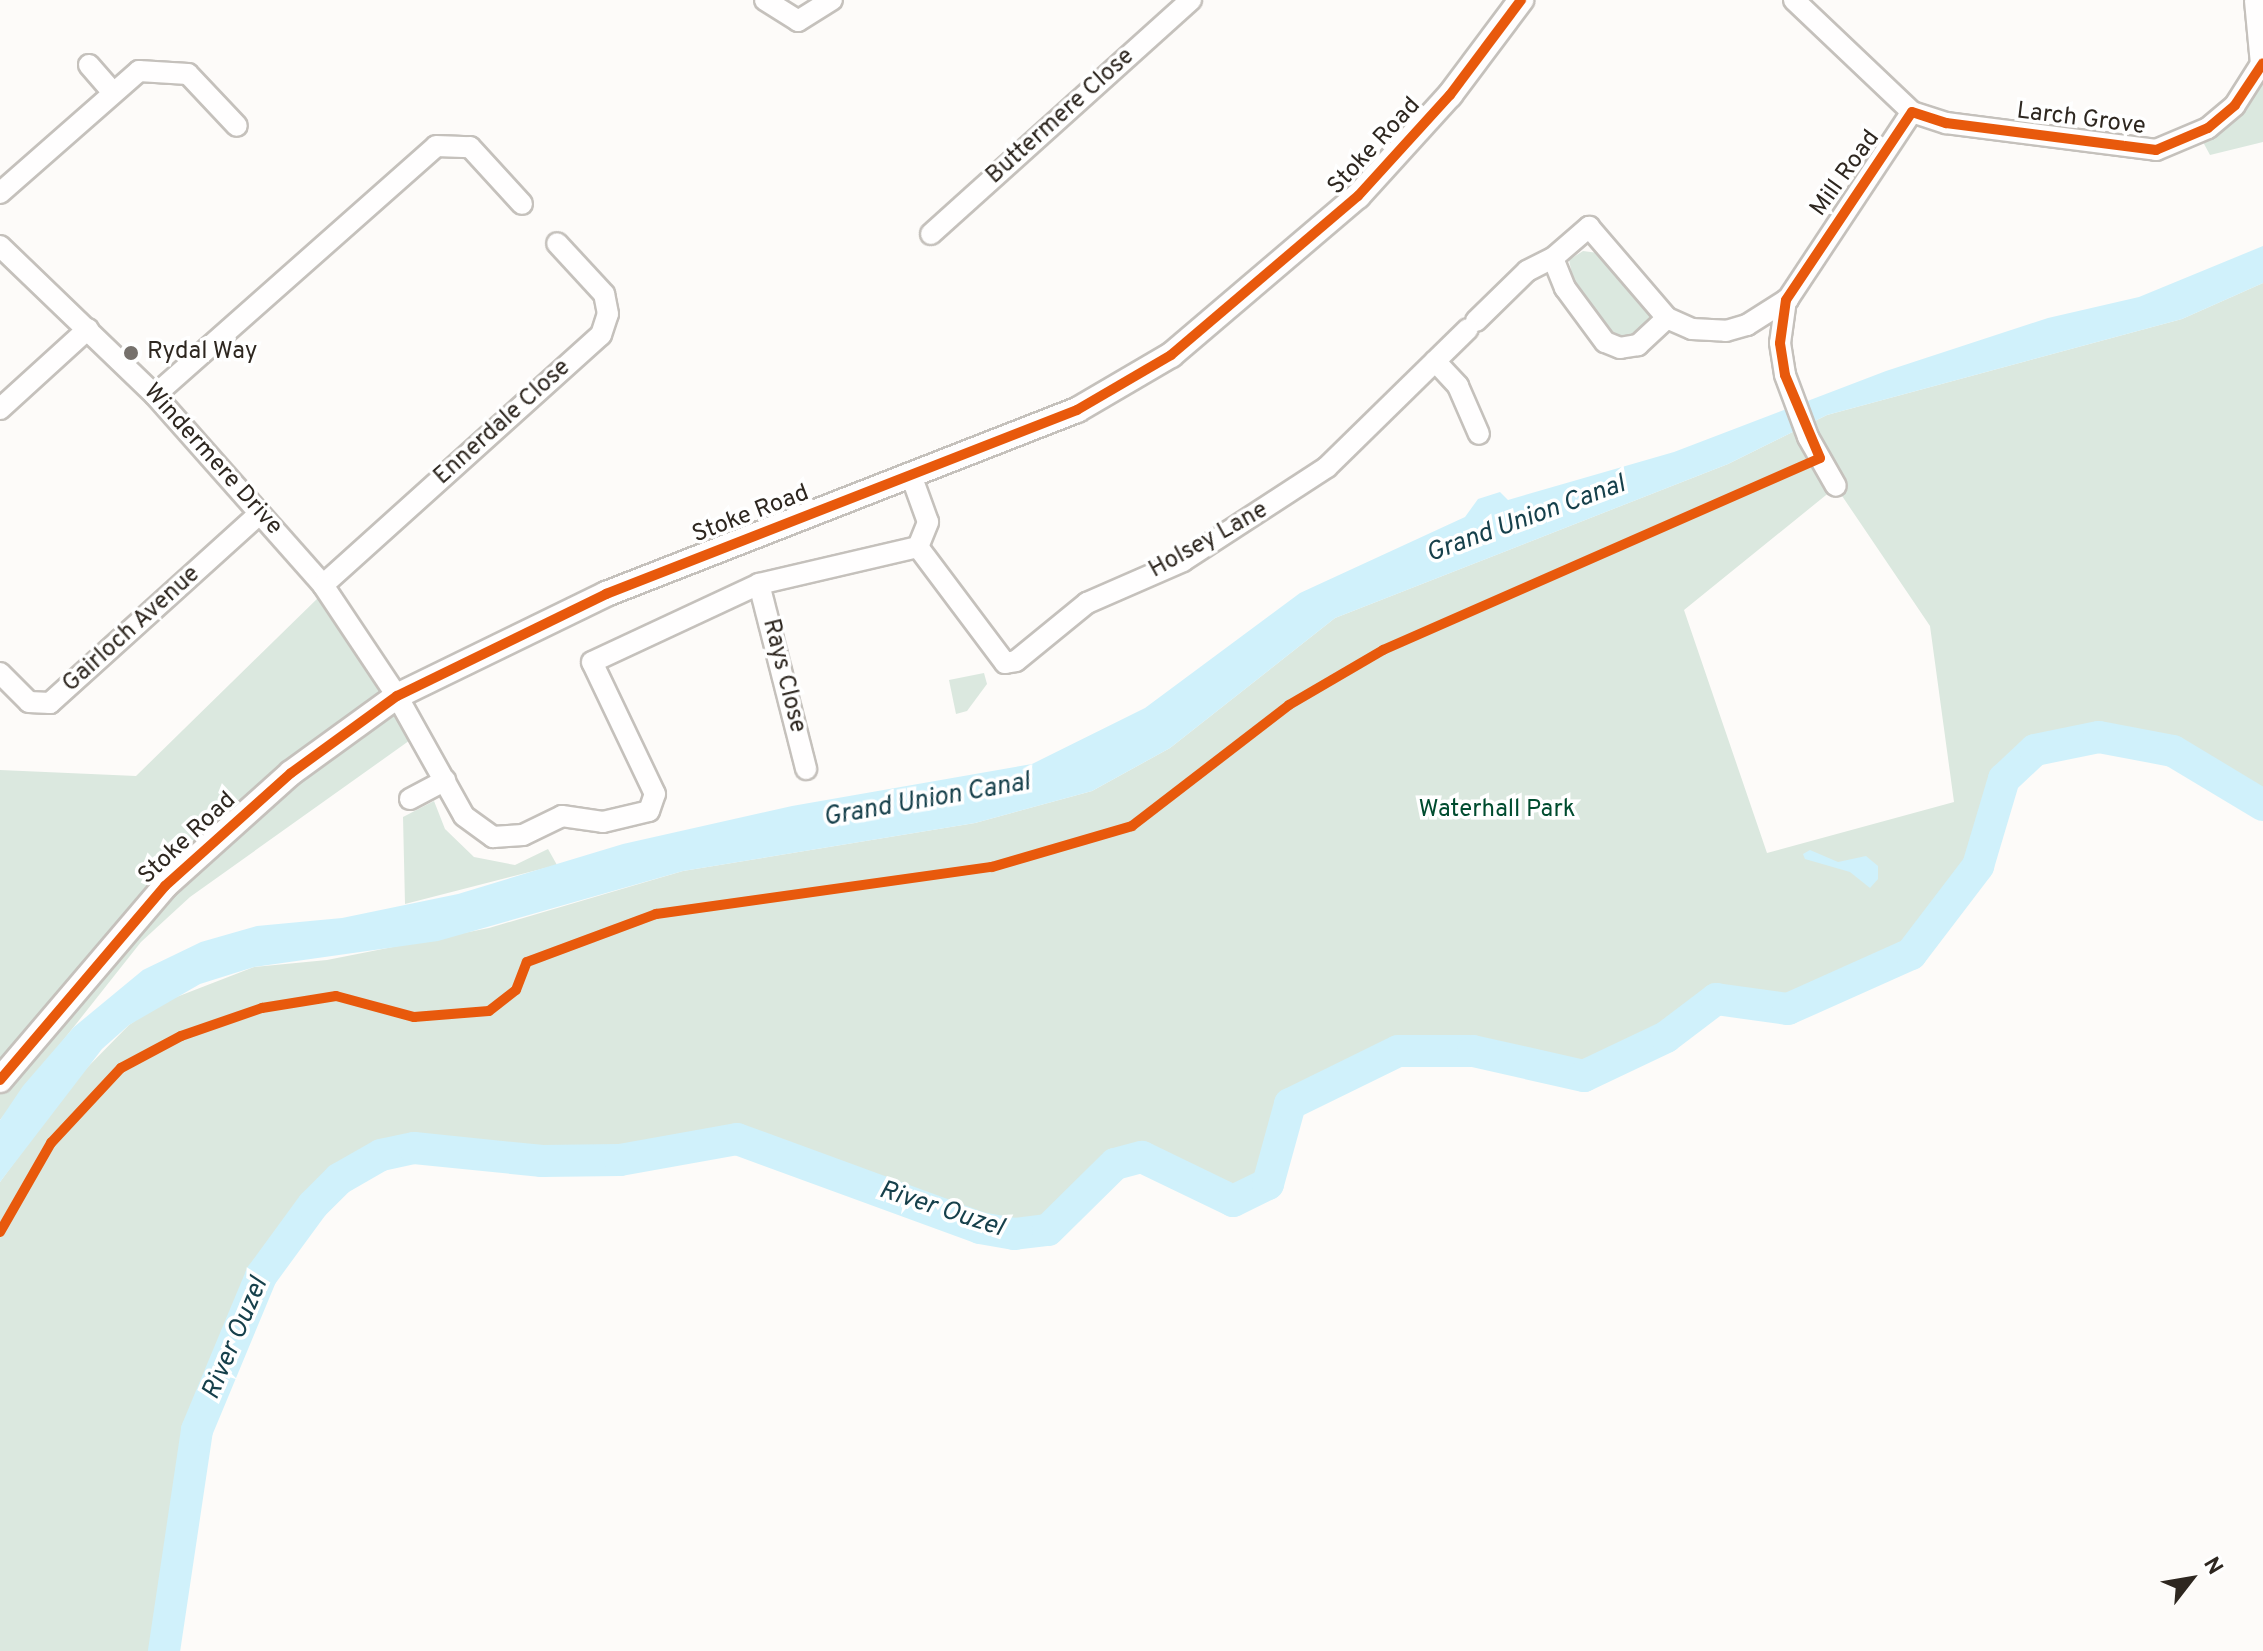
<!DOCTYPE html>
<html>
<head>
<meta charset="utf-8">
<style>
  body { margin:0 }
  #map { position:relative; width:2263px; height:1651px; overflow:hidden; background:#fdfbf9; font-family:Overpass,sans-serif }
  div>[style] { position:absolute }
  .green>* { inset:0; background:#dbe8df }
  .water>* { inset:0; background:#d0f1fb }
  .river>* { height:32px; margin:-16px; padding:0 16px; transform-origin:16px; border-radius:16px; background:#d0f1fb }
  .roads { filter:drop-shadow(2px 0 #c5c1bc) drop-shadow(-2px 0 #c5c1bc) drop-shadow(0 2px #c5c1bc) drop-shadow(0 -2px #c5c1bc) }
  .minor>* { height:20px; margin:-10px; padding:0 10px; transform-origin:10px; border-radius:10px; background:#fffefe }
  .tertiary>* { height:24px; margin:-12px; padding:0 12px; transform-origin:12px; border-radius:12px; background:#fffefe }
  .cycleway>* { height:10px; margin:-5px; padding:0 5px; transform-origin:5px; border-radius:5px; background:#e8590c }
  .dots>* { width:22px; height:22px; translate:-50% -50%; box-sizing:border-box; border:4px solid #fff; border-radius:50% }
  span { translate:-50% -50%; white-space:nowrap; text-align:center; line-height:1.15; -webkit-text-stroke:7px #fff; paint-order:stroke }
  .street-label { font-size:24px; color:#2e2720 }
  .poi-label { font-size:24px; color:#2e2720 }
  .left { translate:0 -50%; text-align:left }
  .park-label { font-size:24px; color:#004c2f }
  .water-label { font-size:26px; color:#16404b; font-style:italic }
  .north { position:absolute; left:2151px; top:1539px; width:80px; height:80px; -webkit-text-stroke:6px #fff; paint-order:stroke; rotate:59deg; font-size:22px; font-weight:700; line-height:32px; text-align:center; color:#2e2720 }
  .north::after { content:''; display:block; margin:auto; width:28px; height:36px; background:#2e2720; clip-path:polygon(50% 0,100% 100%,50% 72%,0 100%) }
</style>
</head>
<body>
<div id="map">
  <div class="green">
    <div style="clip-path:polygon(2263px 66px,2263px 142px,2210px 155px,2203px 142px,2246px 107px)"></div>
    <div style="clip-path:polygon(1583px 251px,1598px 253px,1654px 320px,1633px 340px,1609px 337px,1574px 284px,1569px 260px)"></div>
    <div style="clip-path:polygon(evenodd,2263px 283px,2263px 805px,2172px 751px,2099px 737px,2035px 750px,2004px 779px,1978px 866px,1911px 954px,1788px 1009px,1716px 999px,1666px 1037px,1584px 1076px,1473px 1051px,1398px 1051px,1290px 1104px,1280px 1154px,1268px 1184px,1251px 1197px,1206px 1192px,1142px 1157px,1115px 1164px,1048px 1230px,1014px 1234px,980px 1228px,737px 1139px,620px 1160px,542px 1161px,414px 1148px,381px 1155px,339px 1179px,313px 1205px,261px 1276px,197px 1430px,164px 1651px,0 1651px,0 1182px,73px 1082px,129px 1025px,161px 1003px,254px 967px,327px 960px,489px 928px,683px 871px,975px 823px,1092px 791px,1170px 748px,1335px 618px,1728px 464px,1827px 415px,2182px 319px,2263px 283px,1836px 487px,1930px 626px,1954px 802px,1767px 853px,1684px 610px,1836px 487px)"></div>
    <div style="clip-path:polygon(320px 596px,413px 738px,190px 897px,141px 942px,0 1120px,0 770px,136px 776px)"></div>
    <div style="clip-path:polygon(984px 673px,987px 684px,967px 711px,956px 714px,949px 680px)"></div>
    <div style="clip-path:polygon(434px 801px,445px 829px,474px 857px,515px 865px,548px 849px,557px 865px,405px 904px,403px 817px)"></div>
  </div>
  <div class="water">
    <div style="clip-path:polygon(2263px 246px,2263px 283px,2182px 319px,1827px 415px,1728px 464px,1335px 618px,1170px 748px,1092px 791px,975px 823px,683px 871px,438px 941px,254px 967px,200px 984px,129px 1025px,102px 1049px,0 1182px,0 1120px,23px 1086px,74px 1027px,143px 970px,201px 942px,257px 926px,342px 918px,458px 894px,623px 844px,792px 806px,1032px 764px,1145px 708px,1300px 593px,1465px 517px,1478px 499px,1500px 492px,1508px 500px,1674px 452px,1886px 371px,2048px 318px,2139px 297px)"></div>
    <div style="clip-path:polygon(1810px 850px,1838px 862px,1866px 856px,1878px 866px,1878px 879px,1870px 888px,1850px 872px,1805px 859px,1803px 854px)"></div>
  </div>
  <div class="river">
    <div style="left:164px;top:1651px;width:223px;rotate:-81.5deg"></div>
    <div style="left:197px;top:1430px;width:167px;rotate:-67.4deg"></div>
    <div style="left:261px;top:1276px;width:88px;rotate:-53.8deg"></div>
    <div style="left:313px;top:1205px;width:37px;rotate:-45deg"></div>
    <div style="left:339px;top:1179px;width:48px;rotate:-29.7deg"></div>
    <div style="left:381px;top:1155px;width:34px;rotate:-12deg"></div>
    <div style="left:414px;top:1148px;width:129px;rotate:5.8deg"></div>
    <div style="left:542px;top:1161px;width:78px;rotate:-0.7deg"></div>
    <div style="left:620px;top:1160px;width:119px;rotate:-10.2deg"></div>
    <div style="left:737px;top:1139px;width:259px;rotate:20.1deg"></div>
    <div style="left:980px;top:1228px;width:35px;rotate:10deg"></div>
    <div style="left:1014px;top:1234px;width:34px;rotate:-7deg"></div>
    <div style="left:1048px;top:1230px;width:94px;rotate:-44.6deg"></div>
    <div style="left:1115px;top:1164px;width:28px;rotate:-15deg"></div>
    <div style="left:1142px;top:1157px;width:101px;rotate:25.8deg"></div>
    <div style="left:1233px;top:1201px;width:39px;rotate:-26deg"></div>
    <div style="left:1268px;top:1184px;width:83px;rotate:-74.6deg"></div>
    <div style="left:1290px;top:1104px;width:120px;rotate:-26.1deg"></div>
    <div style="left:1398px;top:1051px;width:75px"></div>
    <div style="left:1473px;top:1051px;width:114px;rotate:12.7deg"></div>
    <div style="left:1584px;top:1076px;width:91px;rotate:-25.4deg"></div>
    <div style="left:1666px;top:1037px;width:63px;rotate:-37.2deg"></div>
    <div style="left:1716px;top:999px;width:73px;rotate:7.9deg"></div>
    <div style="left:1788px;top:1009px;width:135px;rotate:-24.1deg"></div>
    <div style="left:1911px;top:954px;width:111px;rotate:-52.7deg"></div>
    <div style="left:1978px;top:866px;width:91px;rotate:-73.4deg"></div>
    <div style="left:2004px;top:779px;width:42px;rotate:-43.1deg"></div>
    <div style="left:2035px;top:750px;width:65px;rotate:-11.5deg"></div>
    <div style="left:2099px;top:737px;width:75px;rotate:10.7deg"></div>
    <div style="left:2173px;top:751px;width:105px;rotate:31deg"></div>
  </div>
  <div class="roads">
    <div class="minor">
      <div style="left:765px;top:0;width:39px;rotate:32deg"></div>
      <div style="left:798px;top:21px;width:40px;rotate:-32deg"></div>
      <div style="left:1794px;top:0;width:163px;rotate:43.5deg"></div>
      <div style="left:1912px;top:112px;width:36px;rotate:18deg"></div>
      <div style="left:1946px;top:123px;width:212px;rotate:7.3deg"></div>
      <div style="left:2156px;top:150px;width:56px;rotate:-22.9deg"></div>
      <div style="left:2208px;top:128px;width:35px;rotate:-40deg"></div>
      <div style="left:2235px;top:105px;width:49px;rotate:-57.6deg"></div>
      <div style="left:2261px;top:64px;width:64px;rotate:-95.4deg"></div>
      <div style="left:89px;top:65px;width:35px;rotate:49deg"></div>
      <div style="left:0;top:193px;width:185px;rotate:-41.3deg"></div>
      <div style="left:139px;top:71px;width:49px;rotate:3.5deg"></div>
      <div style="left:188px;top:74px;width:71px;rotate:46.7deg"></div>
      <div style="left:931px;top:234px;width:350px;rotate:-42deg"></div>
      <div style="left:0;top:246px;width:215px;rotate:43.9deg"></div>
      <div style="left:155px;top:395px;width:254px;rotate:48.5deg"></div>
      <div style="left:323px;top:585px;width:133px;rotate:56.3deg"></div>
      <div style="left:397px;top:696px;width:137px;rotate:60.8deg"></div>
      <div style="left:464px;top:816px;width:36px;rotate:36deg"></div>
      <div style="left:493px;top:837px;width:30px;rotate:-4deg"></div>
      <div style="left:523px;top:835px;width:43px;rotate:-26deg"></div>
      <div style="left:562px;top:816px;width:41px;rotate:8.3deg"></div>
      <div style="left:603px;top:822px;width:47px;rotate:-13.4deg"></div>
      <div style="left:649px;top:811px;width:18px;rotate:-71deg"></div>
      <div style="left:655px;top:794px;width:146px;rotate:-115.5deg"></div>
      <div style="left:592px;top:662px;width:184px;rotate:-25deg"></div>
      <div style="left:759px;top:584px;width:163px;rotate:-13.1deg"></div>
      <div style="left:918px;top:547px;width:27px;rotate:-68deg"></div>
      <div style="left:928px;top:522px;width:50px;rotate:-109.9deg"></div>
      <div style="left:1786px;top:300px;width:43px;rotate:97.9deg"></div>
      <div style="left:1780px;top:343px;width:32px;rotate:81deg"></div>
      <div style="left:1785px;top:375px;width:66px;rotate:69.6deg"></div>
      <div style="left:1808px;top:437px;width:56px;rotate:60.3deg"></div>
      <div style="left:1667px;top:318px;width:40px;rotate:137deg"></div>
      <div style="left:1638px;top:345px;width:18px;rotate:171deg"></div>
      <div style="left:1620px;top:348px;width:16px;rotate:-158deg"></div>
      <div style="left:1605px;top:342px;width:67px;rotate:-126.5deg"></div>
      <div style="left:1565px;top:288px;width:32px;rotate:-112deg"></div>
      <div style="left:1553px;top:258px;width:48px;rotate:-40.7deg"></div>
      <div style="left:1589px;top:227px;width:120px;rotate:49.4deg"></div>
      <div style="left:1667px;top:318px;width:27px;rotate:24deg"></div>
      <div style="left:1692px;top:329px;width:34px;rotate:3deg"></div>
      <div style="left:1726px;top:331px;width:22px;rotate:-16deg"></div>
      <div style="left:1747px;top:325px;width:49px;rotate:-32.4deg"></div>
      <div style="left:1788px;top:299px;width:224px;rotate:-56.5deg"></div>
      <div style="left:1476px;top:321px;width:71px;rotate:-44.4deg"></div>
      <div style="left:1527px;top:271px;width:29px;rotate:-27deg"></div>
      <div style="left:1435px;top:361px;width:34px;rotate:47deg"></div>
      <div style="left:1458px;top:386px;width:52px;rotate:66.4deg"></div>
      <div style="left:155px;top:395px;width:375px;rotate:-41.5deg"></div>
      <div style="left:436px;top:146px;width:34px;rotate:2deg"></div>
      <div style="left:470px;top:147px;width:77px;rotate:47.6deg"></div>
      <div style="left:0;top:409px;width:119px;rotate:-42.3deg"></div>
      <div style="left:918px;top:547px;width:145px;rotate:53.1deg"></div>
      <div style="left:1005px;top:663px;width:11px;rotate:-10deg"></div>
      <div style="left:1016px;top:661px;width:92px;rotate:-39.2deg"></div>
      <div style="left:1087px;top:603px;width:105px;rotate:-23.6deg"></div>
      <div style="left:1183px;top:561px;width:172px;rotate:-33.1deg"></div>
      <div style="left:1327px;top:467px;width:197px;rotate:-44.4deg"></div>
      <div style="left:759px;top:584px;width:191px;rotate:75.7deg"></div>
      <div style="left:323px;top:585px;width:374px;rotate:-42deg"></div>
      <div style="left:601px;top:335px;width:22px;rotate:-72deg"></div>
      <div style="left:608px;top:314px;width:20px;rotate:-101deg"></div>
      <div style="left:604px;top:294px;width:69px;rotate:-132.7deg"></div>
      <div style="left:0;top:673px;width:41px;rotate:45deg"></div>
      <div style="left:29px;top:702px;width:21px;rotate:3deg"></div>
      <div style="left:50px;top:703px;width:283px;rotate:-42.1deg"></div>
      <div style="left:410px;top:799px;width:40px;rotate:-28deg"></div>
    </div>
    <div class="tertiary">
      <div style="left:0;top:1080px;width:255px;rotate:-49.6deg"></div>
      <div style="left:165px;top:886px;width:169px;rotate:-41.9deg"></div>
      <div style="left:291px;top:773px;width:131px;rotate:-36deg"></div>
      <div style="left:397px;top:696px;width:233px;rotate:-26deg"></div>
      <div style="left:606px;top:594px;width:506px;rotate:-21.34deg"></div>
      <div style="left:1077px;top:410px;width:109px;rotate:-30.3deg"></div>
      <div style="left:1171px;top:355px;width:245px;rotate:-40.4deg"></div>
      <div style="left:1358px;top:196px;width:137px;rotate:-47.7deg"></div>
      <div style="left:1450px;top:95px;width:119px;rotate:-53.2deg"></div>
    </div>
  </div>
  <div class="cycleway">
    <div style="left:0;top:1080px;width:255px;rotate:-49.6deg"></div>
    <div style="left:165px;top:886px;width:169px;rotate:-41.9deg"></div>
    <div style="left:291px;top:773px;width:131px;rotate:-36deg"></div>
    <div style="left:397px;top:696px;width:233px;rotate:-26deg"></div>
    <div style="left:606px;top:594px;width:506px;rotate:-21.34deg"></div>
    <div style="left:1077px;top:410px;width:109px;rotate:-30.3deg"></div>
    <div style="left:1171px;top:355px;width:245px;rotate:-40.4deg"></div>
    <div style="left:1358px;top:196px;width:137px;rotate:-47.7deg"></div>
    <div style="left:1450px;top:95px;width:119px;rotate:-53.2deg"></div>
    <div style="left:0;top:1232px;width:103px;rotate:-60.2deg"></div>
    <div style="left:51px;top:1143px;width:103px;rotate:-47deg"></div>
    <div style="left:121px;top:1068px;width:68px;rotate:-28.1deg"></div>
    <div style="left:181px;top:1036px;width:86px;rotate:-19.1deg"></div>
    <div style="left:262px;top:1008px;width:75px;rotate:-9.2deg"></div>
    <div style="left:336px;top:996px;width:81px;rotate:15.1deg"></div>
    <div style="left:414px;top:1017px;width:75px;rotate:-4.6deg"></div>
    <div style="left:489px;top:1011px;width:34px;rotate:-38deg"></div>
    <div style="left:516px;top:990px;width:30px;rotate:-69deg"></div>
    <div style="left:527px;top:962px;width:138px;rotate:-20.4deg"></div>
    <div style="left:656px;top:914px;width:339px;rotate:-8deg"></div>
    <div style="left:992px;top:867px;width:146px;rotate:-16.3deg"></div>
    <div style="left:1132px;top:826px;width:198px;rotate:-37.6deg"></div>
    <div style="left:1289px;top:705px;width:109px;rotate:-30.3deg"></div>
    <div style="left:1383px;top:650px;width:477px;rotate:-23.7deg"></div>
    <div style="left:1820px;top:458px;width:90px;rotate:-112.9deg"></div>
    <div style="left:1785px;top:375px;width:32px;rotate:-99deg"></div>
    <div style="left:1780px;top:343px;width:43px;rotate:-82.1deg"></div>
    <div style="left:1786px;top:300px;width:226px;rotate:-56.2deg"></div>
    <div style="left:1912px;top:112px;width:36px;rotate:18deg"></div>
    <div style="left:1946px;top:123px;width:212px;rotate:7.3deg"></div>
    <div style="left:2156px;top:150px;width:56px;rotate:-22.9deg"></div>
    <div style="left:2208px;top:128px;width:35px;rotate:-40deg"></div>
    <div style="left:2235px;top:105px;width:50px;rotate:-56.3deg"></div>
  </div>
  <div class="dots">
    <div style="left:131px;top:353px;background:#76716c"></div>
  </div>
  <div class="street-label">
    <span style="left:1061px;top:117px;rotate:-42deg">Buttermere Close</span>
    <span style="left:2081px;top:120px;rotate:7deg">Larch Grove</span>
    <span style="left:1375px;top:147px;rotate:-47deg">Stoke Road</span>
    <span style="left:1846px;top:174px;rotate:-54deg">Mill Road</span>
    <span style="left:503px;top:423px;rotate:-42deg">Ennerdale Close</span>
    <span style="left:212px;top:460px;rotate:48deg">Windermere Drive</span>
    <span style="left:751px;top:515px;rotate:-21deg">Stoke Road</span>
    <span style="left:1209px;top:541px;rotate:-29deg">Holsey Lane</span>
    <span style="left:132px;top:630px;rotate:-42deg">Gairloch Avenue</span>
    <span style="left:783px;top:676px;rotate:76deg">Rays Close</span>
    <span style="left:188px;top:839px;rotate:-43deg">Stoke Road</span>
  </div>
  <div class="poi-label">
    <span class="left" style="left:147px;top:353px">Rydal Way</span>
  </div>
  <div class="park-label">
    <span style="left:1497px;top:811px">Waterhall Park</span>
  </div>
  <div class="water-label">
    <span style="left:1526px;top:520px;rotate:-20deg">Grand Union Canal</span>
    <span style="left:927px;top:801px;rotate:-10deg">Grand Union Canal</span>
    <span style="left:941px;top:1210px;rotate:18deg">River Ouzel</span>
    <span style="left:236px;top:1339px;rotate:-67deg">River Ouzel</span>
  </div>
  <div class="north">N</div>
</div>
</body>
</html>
